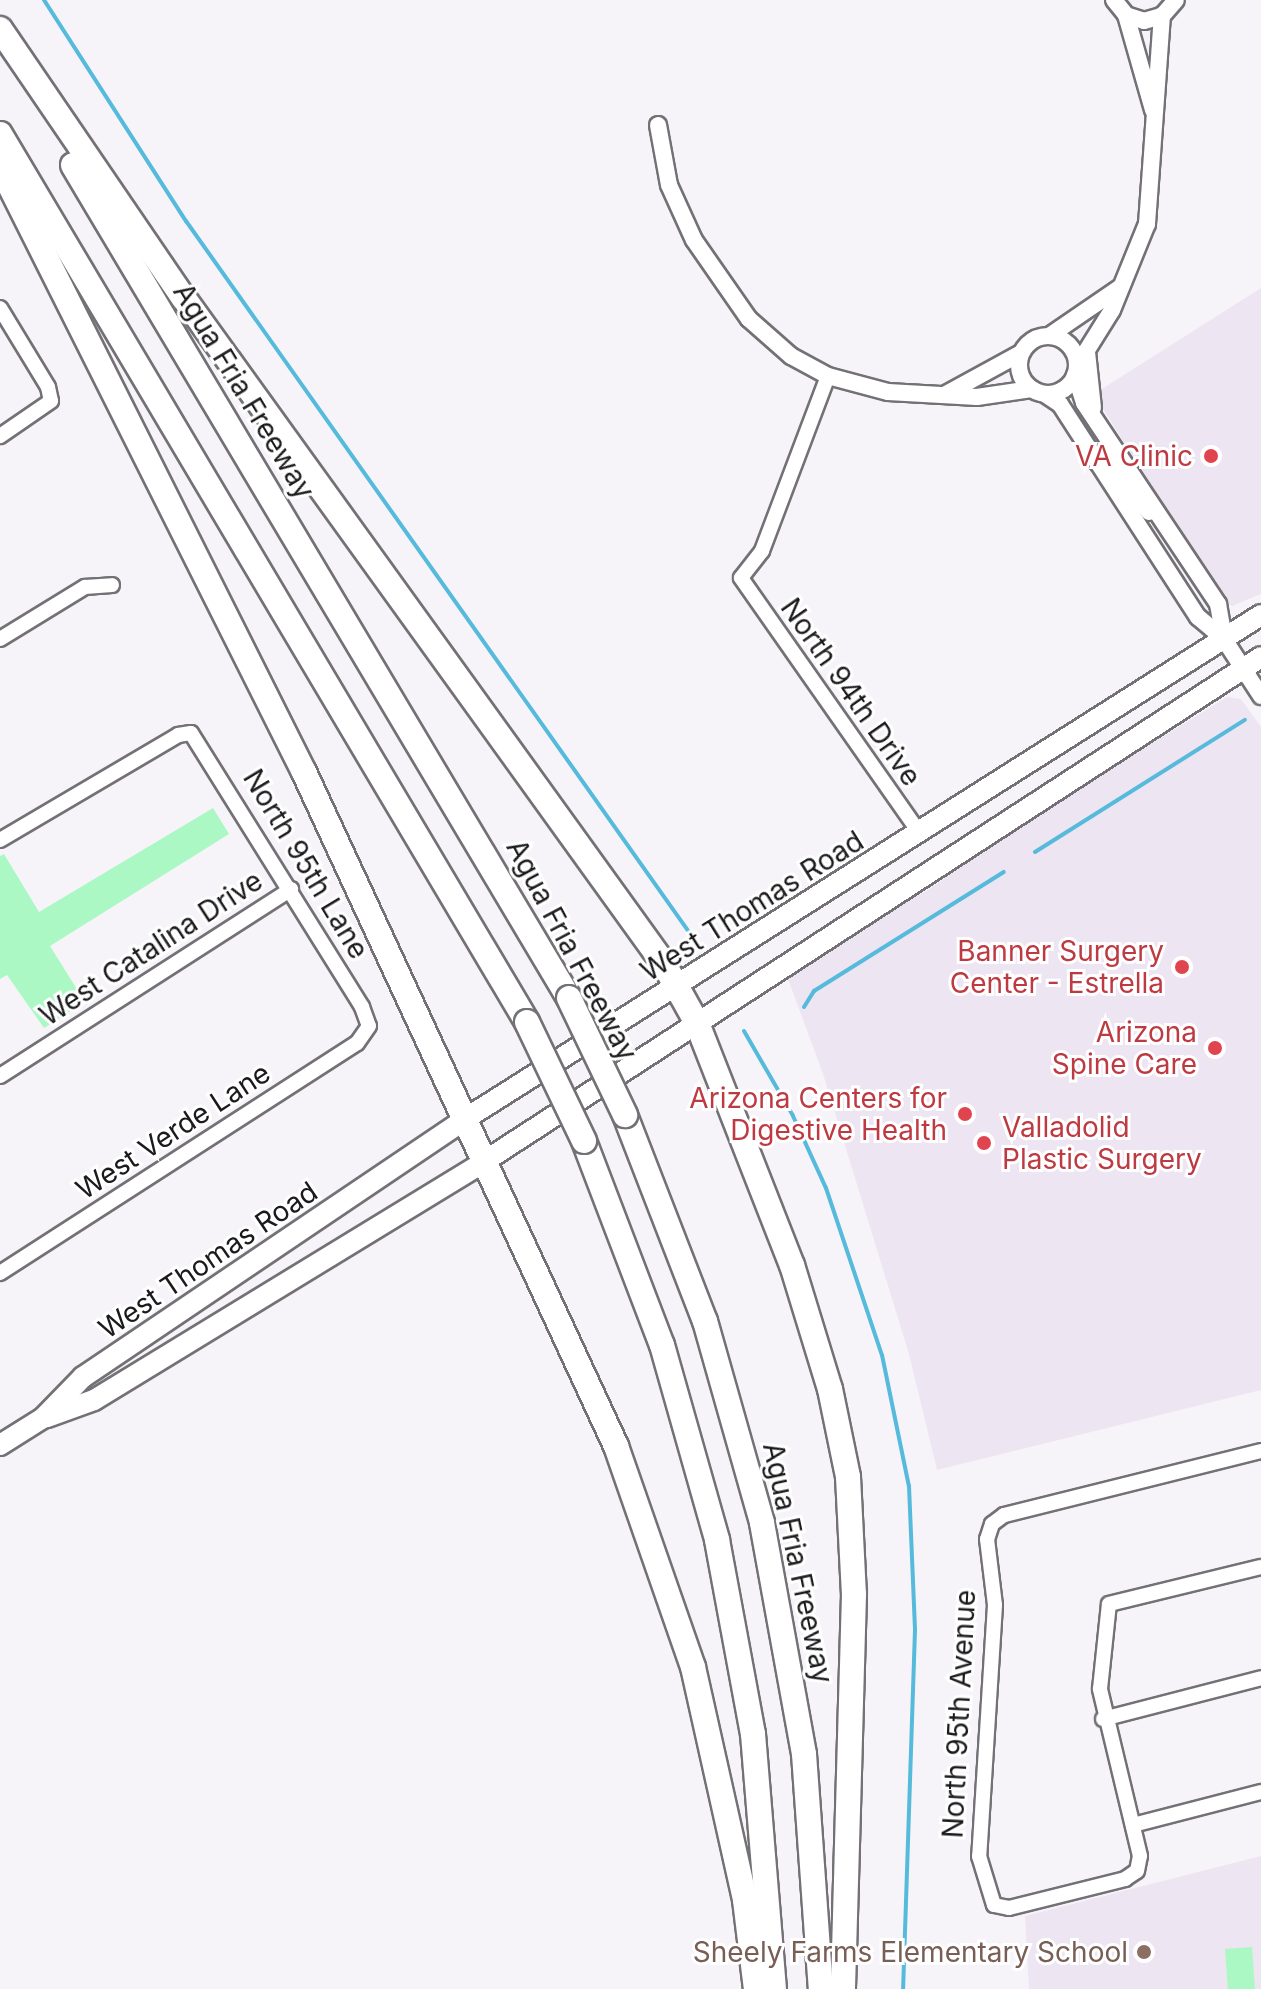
<!DOCTYPE html>
<html>
<head>
<meta charset="utf-8">
<style>
  body { margin:0 }
  #map { position:relative; width:1261px; height:1989px; overflow:hidden; background:#f7f4f9; font-family:Inter,sans-serif }
  div>[style] { position:absolute }
  .built>* { inset:0; background:#ede5f1 }
  .green>* { inset:0; background:#abf8c4; transform-origin:0 0 }
  .stream>* { height:4px; margin:-2px; padding:0 2px; transform-origin:2px; border-radius:2px; background:#55badb }
  .roads { filter:drop-shadow(2px 0 #747176) drop-shadow(-2px 0 #747176) drop-shadow(0 2px #747176) drop-shadow(0 -2px #747176) }
  .minor>* { height:14px; margin:-7px; padding:0 7px; transform-origin:7px; border-radius:7px; background:#fff }
  .tertiary>* { height:16px; margin:-8px; padding:0 8px; transform-origin:8px; border-radius:8px; background:#fff }
  .tertiary>.ring { margin:-8px; padding:0; box-sizing:content-box; background:none; border:16px solid #fff; border-radius:50% }
  .secondary>* { height:20px; margin:-10px; padding:0 10px; transform-origin:10px; border-radius:10px; background:#fff }
  .motorway>* { height:24px; margin:-12px; padding:0 12px; transform-origin:12px; border-radius:12px; background:#fff }
  .bridges { filter:drop-shadow(2px 0 #747176) drop-shadow(-2px 0 #747176) drop-shadow(0 2px #747176) drop-shadow(0 -2px #747176) }
  .motorway-bridge>* { height:24px; margin:-12px; padding:0 12px; transform-origin:12px; border-radius:12px; background:#fff }
  .dots>* { width:22px; height:22px; translate:-50% -50%; box-sizing:border-box; border:4px solid #fff; border-radius:50% }
  span { translate:-50% -50%; white-space:nowrap; text-align:center; line-height:1.15; -webkit-text-stroke:6px #fff; paint-order:stroke }
  .street-label { font-size:28px; color:#1a191b }
  .health-label { font-size:28px; color:#be3a42 }
  .right { translate:-100% -50%; text-align:right }
  .left { translate:0 -50%; text-align:left }
  .education-label { font-size:28px; color:#785e54 }
</style>
</head>
<body>
<div id="map">
  <div class="built">
    <div style="clip-path:polygon(1261px 288px,1261px 594px,1232px 606px,1219px 596px,1094px 394px)"></div>
    <div style="clip-path:polygon(1227px 697px,1241px 699px,1261px 727px,1261px 1390px,937px 1470px,909px 1354px,823px 1074px,788px 979px,900px 901px,925px 892px,1028px 820px)"></div>
    <div style="clip-path:polygon(1261px 1856px,1261px 1989px,1029px 1989px,1025px 1916px)"></div>
  </div>
  <div class="green">
    <div style="clip-path:polygon(213px 808px,229px 834px,50px 946px,85px 1002px,44px 1028px,7px 975px,0 979px,0 856px,4px 854px,39px 912px)"></div>
    <div style="left:1252px;top:1947px;width:42px;height:27px;rotate:86deg"></div>
  </div>
  <div class="stream">
    <div style="left:44px;top:0;width:263px;rotate:57.3deg"></div>
    <div style="left:186px;top:221px;width:871px;rotate:54.72deg"></div>
    <div style="left:1035px;top:852px;width:248px;rotate:-32.2deg"></div>
    <div style="left:804px;top:1007px;width:19px;rotate:-58deg"></div>
    <div style="left:814px;top:991px;width:224px;rotate:-32.1deg"></div>
    <div style="left:744px;top:1031px;width:98px;rotate:60deg"></div>
    <div style="left:793px;top:1116px;width:79px;rotate:65.4deg"></div>
    <div style="left:826px;top:1188px;width:176px;rotate:71.5deg"></div>
    <div style="left:882px;top:1355px;width:134px;rotate:78.4deg"></div>
    <div style="left:909px;top:1486px;width:144px;rotate:87.6deg"></div>
    <div style="left:915px;top:1630px;width:359px;rotate:91.9deg"></div>
  </div>
  <div class="roads">
    <div class="minor">
      <div style="left:0;top:308px;width:92px;rotate:58.7deg"></div>
      <div style="left:48px;top:387px;width:14px;rotate:78deg"></div>
      <div style="left:51px;top:401px;width:62px;rotate:145.5deg"></div>
      <div style="left:828px;top:376px;width:187px;rotate:110.7deg"></div>
      <div style="left:762px;top:551px;width:34px;rotate:128deg"></div>
      <div style="left:741px;top:578px;width:312px;rotate:55deg"></div>
      <div style="left:0;top:639px;width:100px;rotate:-31.5deg"></div>
      <div style="left:85px;top:587px;width:27px;rotate:-4deg"></div>
      <div style="left:0;top:840px;width:207px;rotate:-30.5deg"></div>
      <div style="left:178px;top:735px;width:13px;rotate:-9deg"></div>
      <div style="left:191px;top:733px;width:323px;rotate:58deg"></div>
      <div style="left:362px;top:1007px;width:20px;rotate:70deg"></div>
      <div style="left:369px;top:1026px;width:21px;rotate:125deg"></div>
      <div style="left:357px;top:1043px;width:425px;rotate:147.2deg"></div>
      <div style="left:0;top:1076px;width:346px;rotate:-32.7deg"></div>
      <div style="left:1261px;top:1451px;width:265px;rotate:166deg"></div>
      <div style="left:1004px;top:1515px;width:15px;rotate:143deg"></div>
      <div style="left:992px;top:1524px;width:16px;rotate:108deg"></div>
      <div style="left:987px;top:1539px;width:66px;rotate:83.1deg"></div>
      <div style="left:995px;top:1605px;width:252px;rotate:93.6deg"></div>
      <div style="left:979px;top:1856px;width:51px;rotate:73deg"></div>
      <div style="left:994px;top:1905px;width:15px;rotate:11deg"></div>
      <div style="left:1009px;top:1908px;width:120px;rotate:-14deg"></div>
      <div style="left:1125px;top:1879px;width:14px;rotate:-34deg"></div>
      <div style="left:1137px;top:1871px;width:15px;rotate:-79deg"></div>
      <div style="left:1140px;top:1856px;width:172px;rotate:-103.5deg"></div>
      <div style="left:1100px;top:1689px;width:85px;rotate:-84deg"></div>
      <div style="left:1109px;top:1604px;width:156px;rotate:-13.7deg"></div>
      <div style="left:1103px;top:1719px;width:163px;rotate:-14.5deg"></div>
      <div style="left:1133px;top:1825px;width:132px;rotate:-14.5deg"></div>
    </div>
    <div class="tertiary">
      <div style="left:1114px;top:0;width:19px;rotate:51deg"></div>
      <div style="left:1126px;top:15px;width:19px;rotate:18deg"></div>
      <div style="left:1144px;top:21px;width:19px;rotate:-16deg"></div>
      <div style="left:1162px;top:16px;width:21px;rotate:-49deg"></div>
      <div style="left:1126px;top:15px;width:99px;rotate:74.1deg"></div>
      <div style="left:658px;top:125px;width:61px;rotate:79.6deg"></div>
      <div style="left:669px;top:185px;width:60px;rotate:65.6deg"></div>
      <div style="left:694px;top:240px;width:96px;rotate:55.2deg"></div>
      <div style="left:749px;top:319px;width:56px;rotate:41.4deg"></div>
      <div style="left:791px;top:356px;width:42px;rotate:28.4deg"></div>
      <div style="left:828px;top:376px;width:62px;rotate:14.9deg"></div>
      <div style="left:888px;top:392px;width:89px;rotate:3.2deg"></div>
      <div style="left:977px;top:397px;width:55px;rotate:-8.4deg"></div>
      <div style="left:1049px;top:336px;width:85px;rotate:-34.4deg"></div>
      <div class="ring" style="left:1019px;top:336px;width:42px;height:42px"></div>
      <div style="left:1087px;top:352px;width:56px;rotate:83.9deg"></div>
      <div style="left:1077px;top:366px;width:66px;rotate:-58deg"></div>
      <div style="left:1112px;top:310px;width:93px;rotate:-67.9deg"></div>
      <div style="left:1147px;top:224px;width:209px;rotate:-85.9deg"></div>
      <div style="left:1075px;top:375px;width:29px;rotate:72deg"></div>
      <div style="left:1084px;top:403px;width:242px;rotate:56.3deg"></div>
      <div style="left:1218px;top:604px;width:36px;rotate:80deg"></div>
      <div style="left:946px;top:394px;width:85px;rotate:-28.7deg"></div>
      <div style="left:1045px;top:394px;width:18px;rotate:34deg"></div>
      <div style="left:1060px;top:404px;width:254px;rotate:57.1deg"></div>
      <div style="left:1198px;top:617px;width:34px;rotate:40deg"></div>
      <div style="left:1224px;top:639px;width:68px;rotate:57deg"></div>
      <div style="left:1098px;top:463px;width:11px;rotate:-5deg"></div>
      <div style="left:1109px;top:462px;width:64px;rotate:51.3deg"></div>
    </div>
    <div class="secondary">
      <div style="left:47px;top:1417px;width:50px;rotate:-19.9deg"></div>
      <div style="left:94px;top:1400px;width:458px;rotate:-31.4deg"></div>
      <div style="left:485px;top:1161px;width:925px;rotate:-33deg"></div>
      <div style="left:0;top:1445px;width:51px;rotate:-32.1deg"></div>
      <div style="left:43px;top:1418px;width:57px;rotate:-45.7deg"></div>
      <div style="left:83px;top:1377px;width:461px;rotate:-34deg"></div>
      <div style="left:465px;top:1119px;width:942px;rotate:-32.34deg"></div>
    </div>
    <div class="motorway">
      <div style="left:0;top:29px;width:325px;rotate:55.7deg"></div>
      <div style="left:183px;top:297px;width:822px;rotate:54.2deg"></div>
      <div style="left:664px;top:964px;width:68px;rotate:60.8deg"></div>
      <div style="left:697px;top:1023px;width:260px;rotate:68.6deg"></div>
      <div style="left:792px;top:1265px;width:130px;rotate:73deg"></div>
      <div style="left:830px;top:1389px;width:90px;rotate:78.4deg"></div>
      <div style="left:848px;top:1477px;width:117px;rotate:87.1deg"></div>
      <div style="left:854px;top:1594px;width:395px;rotate:91.6deg"></div>
      <div style="left:0;top:134px;width:1033px;rotate:59.31deg"></div>
      <div style="left:73px;top:165px;width:969px;rotate:59.23deg"></div>
      <div style="left:0;top:166px;width:678px;rotate:63.36deg"></div>
      <div style="left:304px;top:772px;width:743px;rotate:65.16deg"></div>
      <div style="left:616px;top:1446px;width:234px;rotate:70.8deg"></div>
      <div style="left:693px;top:1667px;width:239px;rotate:77.4deg"></div>
      <div style="left:745px;top:1900px;width:90px;rotate:83deg"></div>
      <div style="left:625px;top:1115px;width:221px;rotate:68.8deg"></div>
      <div style="left:705px;top:1321px;width:210px;rotate:74.2deg"></div>
      <div style="left:762px;top:1523px;width:235px;rotate:79.7deg"></div>
      <div style="left:804px;top:1754px;width:236px;rotate:85.9deg"></div>
      <div style="left:584px;top:1141px;width:218px;rotate:69.1deg"></div>
      <div style="left:662px;top:1345px;width:203px;rotate:74.2deg"></div>
      <div style="left:717px;top:1540px;width:197px;rotate:79.5deg"></div>
      <div style="left:753px;top:1734px;width:256px;rotate:85.3deg"></div>
    </div>
  </div>
  <div class="bridges">
    <div class="motorway-bridge">
      <div style="left:569px;top:998px;width:130px;rotate:64.4deg"></div>
      <div style="left:527px;top:1022px;width:132px;rotate:64.4deg"></div>
    </div>
  </div>
  <div class="dots">
    <div style="left:1211px;top:456px;background:#e0444e"></div>
    <div style="left:1182px;top:967px;background:#e0444e"></div>
    <div style="left:1215px;top:1048px;background:#e0444e"></div>
    <div style="left:965px;top:1114px;background:#e0444e"></div>
    <div style="left:984px;top:1143px;background:#e0444e"></div>
    <div style="left:1144px;top:1952px;background:#8d6e63"></div>
  </div>
  <div class="street-label">
    <span style="left:244px;top:391px;rotate:59deg">Agua Fria Freeway</span>
    <span style="left:851px;top:692px;rotate:55deg">North 94th Drive</span>
    <span style="left:306px;top:864px;rotate:59deg">North 95th Lane</span>
    <span style="left:752px;top:906px;rotate:-32deg">West Thomas Road</span>
    <span style="left:151px;top:948px;rotate:-33deg">West Catalina Drive</span>
    <span style="left:572px;top:950px;rotate:62deg">Agua Fria Freeway</span>
    <span style="left:173px;top:1131px;rotate:-33deg">West Verde Lane</span>
    <span style="left:208px;top:1260px;rotate:-34deg">West Thomas Road</span>
    <span style="left:798px;top:1563px;rotate:78deg">Agua Fria Freeway</span>
    <span style="left:959px;top:1714px;rotate:-87deg">North 95th Avenue</span>
  </div>
  <div class="health-label">
    <span class="right" style="left:1193px;top:456px">VA Clinic</span>
    <span class="right" style="left:1164px;top:967px">Banner Surgery<br>Center - Estrella</span>
    <span class="right" style="left:1197px;top:1048px">Arizona<br>Spine Care</span>
    <span class="right" style="left:947px;top:1114px">Arizona Centers for<br>Digestive Health</span>
    <span class="left" style="left:1002px;top:1143px">Valladolid<br>Plastic Surgery</span>
  </div>
  <div class="education-label">
    <span class="right" style="left:1128px;top:1952px">Sheely Farms Elementary School</span>
  </div>
</div>
</body>
</html>
